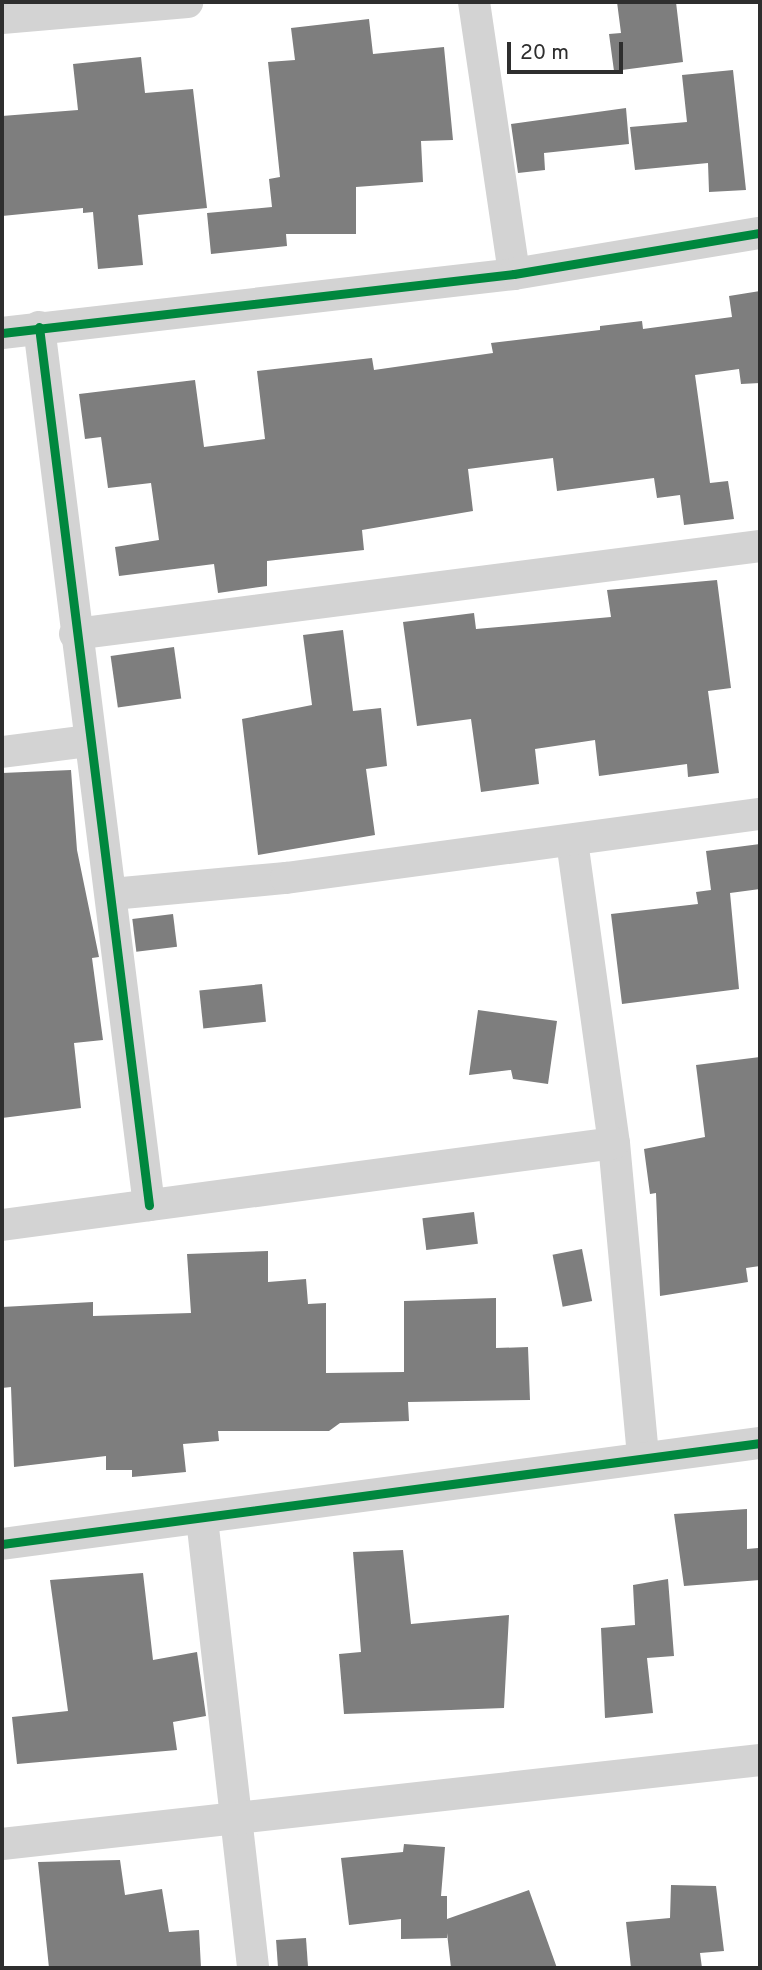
<!DOCTYPE html>
<html>
<head>
<meta charset="utf-8">
<style>
  body { margin:0 }
  #map { position:relative; width:762px; height:1970px; overflow:hidden; background:#fff; font-family:Overpass,sans-serif }
  div>[style] { position:absolute }
  .building>* { inset:0; background:#7e7e7e; transform-origin:0 0 }
  .minor>* { height:32px; margin:-16px; padding:0 16px; transform-origin:16px; border-radius:16px; background:#d3d3d3 }
  .cycleway>* { height:9px; margin:-4.5px; padding:0 4.5px; transform-origin:4.5px; border-radius:4.5px; background:#00873e }
  span { translate:-50% -50%; white-space:nowrap; text-align:center; line-height:1.15; -webkit-text-stroke:7px #fff; paint-order:stroke }
  .frame { position:absolute; inset:0; border:4px solid #2e2e2e; pointer-events:none }
  .scale { position:absolute; left:507px; top:42px; width:116px; height:32px; box-sizing:border-box; border:4px solid #2e2e2e; border-top:0; padding-left:9px; font-size:21px; line-height:24px; white-space:nowrap; color:#2e2e2e; -webkit-text-stroke:5px #fff; paint-order:stroke }
</style>
</head>
<body>
<div id="map">
  <div class="building">
    <div style="clip-path:polygon(617px 2px,676px 2px,683px 62px,614px 71px,609px 34px,621px 33px)"></div>
    <div style="clip-path:polygon(369px 19px,373px 54px,444px 47px,453px 140px,421px 141px,423px 182px,356px 187px,356px 234px,286px 234px,287px 246px,211px 254px,207px 213px,272px 207px,269px 179px,280px 177px,268px 62px,295px 60px,291px 28px)"></div>
    <div style="clip-path:polygon(141px 57px,145px 93px,193px 89px,207px 208px,138px 215px,143px 265px,98px 269px,93px 212px,83px 213px,83px 208px,2px 216px,2px 116px,78px 110px,73px 64px)"></div>
    <div style="clip-path:polygon(733px 70px,746px 190px,709px 192px,708px 163px,635px 170px,630px 127px,687px 122px,682px 75px)"></div>
    <div style="clip-path:polygon(626px 108px,629px 144px,544px 153px,545px 170px,518px 173px,511px 124px)"></div>
    <div style="clip-path:polygon(760px 291px,760px 383px,741px 384px,739px 369px,695px 375px,710px 483px,728px 481px,734px 519px,684px 525px,680px 495px,657px 498px,654px 478px,557px 491px,553px 458px,468px 469px,473px 511px,362px 530px,364px 550px,267px 561px,267px 586px,218px 593px,214px 564px,119px 576px,115px 547px,159px 540px,151px 483px,108px 488px,101px 437px,85px 439px,79px 394px,195px 380px,204px 447px,265px 439px,257px 371px,372px 358px,374px 370px,493px 353px,491px 343px,600px 330px,600px 326px,642px 321px,643px 329px,732px 317px,729px 296px)"></div>
    <div style="clip-path:polygon(717px 580px,731px 688px,708px 691px,719px 773px,688px 777px,687px 764px,599px 776px,595px 740px,535px 749px,539px 784px,481px 792px,471px 719px,417px 726px,403px 622px,474px 613px,476px 629px,611px 617px,607px 590px)"></div>
    <div style="clip-path:polygon(343px 630px,353px 711px,381px 708px,387px 766px,366px 769px,375px 835px,258px 855px,242px 719px,312px 705px,303px 635px)"></div>
    <div style="left:174px;top:647px;width:52px;height:64px;rotate:82deg"></div>
    <div style="clip-path:polygon(71px 770px,77px 850px,99px 957px,92px 958px,103px 1040px,74px 1043px,81px 1108px,2px 1118px,2px 773px)"></div>
    <div style="clip-path:polygon(760px 844px,760px 889px,730px 893px,739px 989px,622px 1004px,611px 914px,698px 904px,696px 892px,711px 890px,706px 851px)"></div>
    <div style="left:173px;top:914px;width:33px;height:41px;rotate:83deg"></div>
    <div style="left:262px;top:984px;width:38px;height:63px;rotate:84deg"></div>
    <div style="clip-path:polygon(478px 1010px,557px 1021px,548px 1084px,513px 1079px,511px 1070px,469px 1075px)"></div>
    <div style="clip-path:polygon(760px 1057px,760px 1266px,746px 1268px,748px 1282px,660px 1296px,656px 1193px,650px 1194px,644px 1149px,705px 1137px,696px 1065px)"></div>
    <div style="left:474px;top:1212px;width:32px;height:52px;rotate:83deg"></div>
    <div style="left:582px;top:1249px;width:53px;height:30px;rotate:79deg"></div>
    <div style="clip-path:polygon(268px 1251px,268px 1282px,306px 1279px,308px 1304px,326px 1303px,326px 1373px,404px 1372px,404px 1301px,496px 1298px,496px 1348px,528px 1347px,530px 1400px,408px 1402px,409px 1421px,340px 1423px,329px 1431px,218px 1431px,219px 1441px,183px 1444px,186px 1472px,132px 1477px,132px 1470px,106px 1470px,106px 1456px,14px 1467px,11px 1387px,2px 1388px,2px 1307px,93px 1302px,93px 1316px,191px 1313px,187px 1254px)"></div>
    <div style="clip-path:polygon(747px 1509px,747px 1549px,758px 1548px,760px 1580px,684px 1586px,674px 1514px)"></div>
    <div style="clip-path:polygon(403px 1550px,411px 1624px,509px 1615px,504px 1708px,344px 1714px,339px 1654px,361px 1652px,353px 1552px)"></div>
    <div style="clip-path:polygon(143px 1573px,153px 1660px,197px 1652px,206px 1716px,173px 1722px,177px 1750px,17px 1764px,12px 1717px,68px 1711px,50px 1580px)"></div>
    <div style="clip-path:polygon(668px 1579px,674px 1656px,647px 1658px,653px 1713px,605px 1718px,601px 1628px,635px 1625px,633px 1585px)"></div>
    <div style="clip-path:polygon(404px 1844px,445px 1847px,441px 1896px,447px 1896px,447px 1919px,529px 1890px,557px 1968px,451px 1968px,447px 1933px,447px 1938px,401px 1939px,401px 1919px,349px 1925px,341px 1858px,403px 1852px)"></div>
    <div style="clip-path:polygon(120px 1860px,125px 1895px,162px 1889px,169px 1932px,199px 1930px,201px 1968px,49px 1968px,38px 1862px)"></div>
    <div style="clip-path:polygon(671px 1885px,716px 1886px,724px 1951px,700px 1953px,702px 1968px,631px 1968px,626px 1922px,670px 1918px)"></div>
    <div style="left:306px;top:1938px;width:30px;height:30px;rotate:86deg"></div>
  </div>
  <div class="minor">
    <div style="left:474px;top:2px;width:275px;rotate:81.6deg"></div>
    <div style="left:2px;top:18px;width:186px;rotate:-4.9deg"></div>
    <div style="left:39px;top:327px;width:885px;rotate:82.86deg"></div>
    <div style="left:2px;top:333px;width:515px;rotate:-6.57deg"></div>
    <div style="left:514px;top:274px;width:249px;rotate:-9.5deg"></div>
    <div style="left:75px;top:634px;width:691px;rotate:-7.32deg"></div>
    <div style="left:2px;top:752px;width:88px;rotate:-7.2deg"></div>
    <div style="left:572px;top:841px;width:305px;rotate:82.1deg"></div>
    <div style="left:614px;top:1143px;width:316px;rotate:84.7deg"></div>
    <div style="left:112px;top:894px;width:175px;rotate:-5.3deg"></div>
    <div style="left:286px;top:878px;width:478px;rotate:-7.7deg"></div>
    <div style="left:2px;top:1225px;width:617px;rotate:-7.63deg"></div>
    <div style="left:202px;top:1519px;width:452px;rotate:83.5deg"></div>
    <div style="left:2px;top:1544px;width:765px;rotate:-7.59deg"></div>
    <div style="left:2px;top:1844px;width:763px;rotate:-6.32deg"></div>
  </div>
  <div class="cycleway">
    <div style="left:39px;top:327px;width:885px;rotate:82.86deg"></div>
    <div style="left:2px;top:333px;width:515px;rotate:-6.57deg"></div>
    <div style="left:514px;top:274px;width:249px;rotate:-9.5deg"></div>
    <div style="left:2px;top:1544px;width:765px;rotate:-7.59deg"></div>
  </div>
  <div class="frame"></div>
  <div class="scale">20 m</div>
</div>
</body>
</html>
